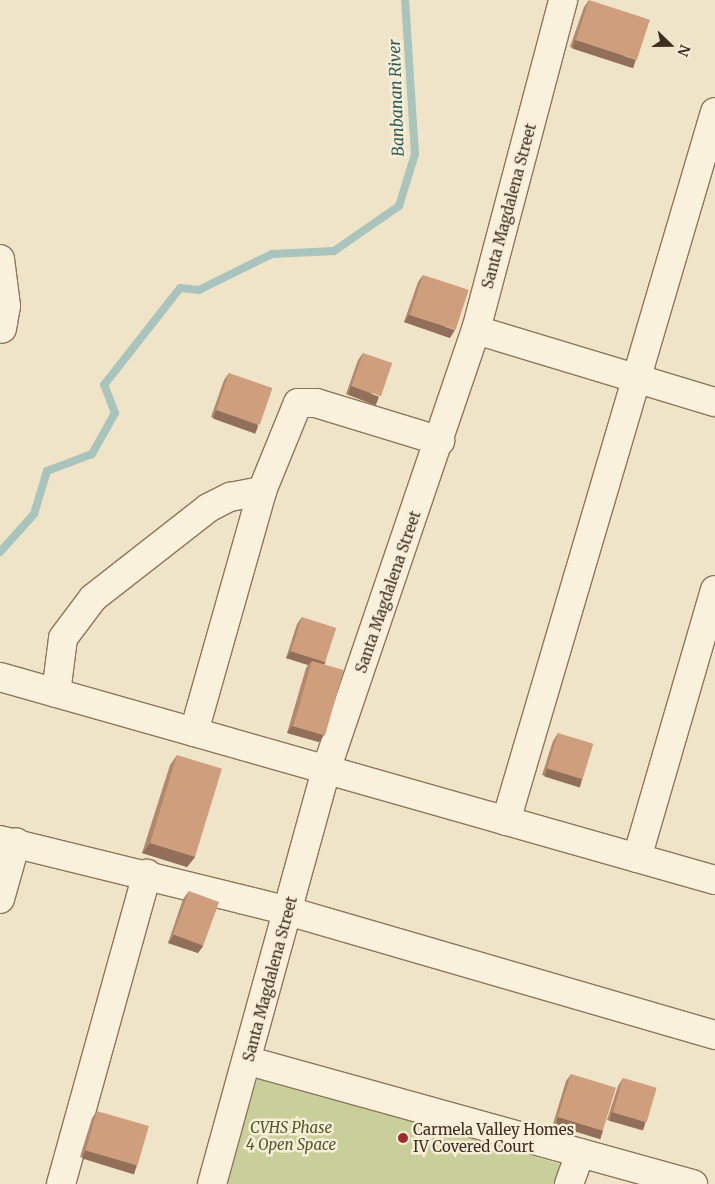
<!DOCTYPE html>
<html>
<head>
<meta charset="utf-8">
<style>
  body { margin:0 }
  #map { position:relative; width:715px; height:1184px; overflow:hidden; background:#f0e4c8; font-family:Merriweather,serif }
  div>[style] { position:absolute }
  .green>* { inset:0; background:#c9cf9b }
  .stream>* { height:8px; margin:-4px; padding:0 4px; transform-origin:4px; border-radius:4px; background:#a9c4bc }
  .roads { filter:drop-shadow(1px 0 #8d765c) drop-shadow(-1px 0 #8d765c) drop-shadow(0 1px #8d765c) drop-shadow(0 -1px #8d765c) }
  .minor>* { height:28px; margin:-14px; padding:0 14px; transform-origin:14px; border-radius:14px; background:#faf1dc }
  .wall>* { inset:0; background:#b2896c }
  .shaded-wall>* { inset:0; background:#916f58; transform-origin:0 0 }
  .building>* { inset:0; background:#cf9f7d; transform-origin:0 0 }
  .dots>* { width:14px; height:14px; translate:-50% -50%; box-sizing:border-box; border:2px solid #f7eed8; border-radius:50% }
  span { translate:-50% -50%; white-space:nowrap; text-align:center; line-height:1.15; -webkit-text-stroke:5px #f7eed8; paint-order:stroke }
  .street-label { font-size:15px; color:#3d2e20 }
  .park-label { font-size:15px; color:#4d5a26; font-style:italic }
  .poi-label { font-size:15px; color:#3d2e20 }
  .left { translate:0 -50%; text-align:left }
  .water-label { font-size:16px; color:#2f5d5a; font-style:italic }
  .north { position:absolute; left:645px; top:20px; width:50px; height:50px; -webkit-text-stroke:4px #f7eed8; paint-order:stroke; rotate:112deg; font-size:14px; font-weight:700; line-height:20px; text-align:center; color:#3d2e20 }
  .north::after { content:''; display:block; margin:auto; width:18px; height:22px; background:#3d2e20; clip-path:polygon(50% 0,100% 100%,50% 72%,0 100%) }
</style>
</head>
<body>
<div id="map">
  <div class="green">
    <div style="clip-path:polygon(258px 1076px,567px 1166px,561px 1184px,226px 1184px)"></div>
  </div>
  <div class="stream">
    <div style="left:0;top:552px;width:51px;rotate:-48.2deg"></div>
    <div style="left:34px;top:514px;width:45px;rotate:-73.2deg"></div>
    <div style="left:47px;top:471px;width:48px;rotate:-20.7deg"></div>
    <div style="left:92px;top:454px;width:47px;rotate:-60.7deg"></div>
    <div style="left:115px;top:413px;width:30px;rotate:-111deg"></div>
    <div style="left:104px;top:385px;width:123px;rotate:-51.9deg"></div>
    <div style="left:180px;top:288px;width:19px;rotate:6deg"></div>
    <div style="left:199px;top:290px;width:81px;rotate:-26.3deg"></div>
    <div style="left:272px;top:254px;width:62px;rotate:-2.8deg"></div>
    <div style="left:334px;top:251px;width:79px;rotate:-34.7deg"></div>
    <div style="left:399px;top:206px;width:54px;rotate:-72.9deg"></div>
    <div style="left:415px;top:154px;width:154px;rotate:-93.7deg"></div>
  </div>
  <div class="roads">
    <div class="minor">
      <div style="left:0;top:259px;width:47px;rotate:82.7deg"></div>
      <div style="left:6px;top:306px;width:23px;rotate:100deg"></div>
      <div style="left:476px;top:330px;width:250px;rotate:16.8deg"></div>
      <div style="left:0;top:677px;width:743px;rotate:15.85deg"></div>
      <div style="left:56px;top:693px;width:55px;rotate:-82.7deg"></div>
      <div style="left:63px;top:638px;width:50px;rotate:-53.1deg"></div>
      <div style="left:93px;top:598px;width:146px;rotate:-38deg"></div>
      <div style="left:208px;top:508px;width:25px;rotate:-27deg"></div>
      <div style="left:230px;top:497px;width:33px;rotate:-11deg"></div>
      <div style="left:194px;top:732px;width:250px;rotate:-74.2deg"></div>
      <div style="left:262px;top:491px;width:95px;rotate:-67.8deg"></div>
      <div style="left:298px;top:403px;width:18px"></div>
      <div style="left:316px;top:403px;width:130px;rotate:17deg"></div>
      <div style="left:506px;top:821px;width:739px;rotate:-73.58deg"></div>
      <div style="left:0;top:840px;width:297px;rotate:13.8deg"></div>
      <div style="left:288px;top:911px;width:445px;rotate:16.2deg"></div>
      <div style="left:637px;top:858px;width:279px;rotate:-73.8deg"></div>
      <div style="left:0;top:899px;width:59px;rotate:-74.3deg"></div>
      <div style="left:249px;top:1061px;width:461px;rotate:15.5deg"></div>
      <div style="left:61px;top:1184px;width:322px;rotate:-74.5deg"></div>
      <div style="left:212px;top:1184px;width:429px;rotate:-74.6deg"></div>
      <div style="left:326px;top:770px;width:465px;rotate:-71.2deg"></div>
      <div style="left:476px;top:330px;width:341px;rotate:-75.2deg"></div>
      <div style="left:569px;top:1184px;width:33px;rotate:-70deg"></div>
    </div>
  </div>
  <div class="wall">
    <div style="clip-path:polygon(589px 0,631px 67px,570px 47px,584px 7px)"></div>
    <div style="clip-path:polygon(423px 275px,450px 338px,404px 322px,418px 282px)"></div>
    <div style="clip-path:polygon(363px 353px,374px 405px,346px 394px,358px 360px)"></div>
    <div style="clip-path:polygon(229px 373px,258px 425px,253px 432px,211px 417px,224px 380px)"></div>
    <div style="clip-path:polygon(302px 617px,324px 664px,319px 742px,287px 733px,306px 668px,308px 665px,286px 658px,297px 624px)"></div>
    <div style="clip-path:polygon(558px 733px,582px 779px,577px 786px,542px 775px,553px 741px)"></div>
    <div style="clip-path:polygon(177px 755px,195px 857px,187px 867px,142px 853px,170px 765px)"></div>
    <div style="clip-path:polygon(189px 891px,203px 946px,198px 953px,168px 943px,183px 899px)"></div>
    <div style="clip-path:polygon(571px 1074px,603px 1131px,598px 1138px,553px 1124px,566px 1081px)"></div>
    <div style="clip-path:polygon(623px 1078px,641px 1130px,607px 1120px,618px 1086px)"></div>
    <div style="clip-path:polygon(97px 1111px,137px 1166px,132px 1173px,80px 1157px,92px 1118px)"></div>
  </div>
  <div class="shaded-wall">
    <div style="left:575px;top:40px;width:64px;height:9px;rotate:18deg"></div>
    <div style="clip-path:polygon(409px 315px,455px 330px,450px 338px,404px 322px)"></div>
    <div style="left:351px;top:386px;width:30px;height:9px;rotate:21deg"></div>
    <div style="left:216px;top:410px;width:45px;height:9px;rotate:20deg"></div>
    <div style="clip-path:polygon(291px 651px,326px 662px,320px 669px,312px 661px,308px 665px,286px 658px)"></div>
    <div style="clip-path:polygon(292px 726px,324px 735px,319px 742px,287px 733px)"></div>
    <div style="left:547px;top:768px;width:37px;height:9px;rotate:17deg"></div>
    <div style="clip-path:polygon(150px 843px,195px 857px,187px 867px,142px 853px)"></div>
    <div style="clip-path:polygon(174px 935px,203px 946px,198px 953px,168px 943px)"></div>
    <div style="left:612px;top:1112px;width:35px;height:9px;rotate:16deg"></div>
    <div style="left:558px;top:1117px;width:47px;height:9px;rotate:17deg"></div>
    <div style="left:85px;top:1150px;width:54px;height:9px;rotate:17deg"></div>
  </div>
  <div class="building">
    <div style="left:589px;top:0;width:64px;height:42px;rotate:18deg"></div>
    <div style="left:423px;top:275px;width:48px;height:42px;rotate:18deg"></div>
    <div style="left:363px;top:353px;width:31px;height:35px;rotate:19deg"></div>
    <div style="left:229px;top:373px;width:46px;height:39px;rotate:19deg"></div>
    <div style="left:302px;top:617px;width:36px;height:36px;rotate:18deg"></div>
    <div style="left:312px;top:661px;width:33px;height:68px;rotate:16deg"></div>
    <div style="left:558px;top:733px;width:37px;height:37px;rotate:17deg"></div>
    <div style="left:177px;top:755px;width:47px;height:92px;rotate:17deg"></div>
    <div style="left:189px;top:891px;width:32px;height:46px;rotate:20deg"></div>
    <div style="left:571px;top:1074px;width:47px;height:45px;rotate:17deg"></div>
    <div style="left:623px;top:1078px;width:35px;height:36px;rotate:16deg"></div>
    <div style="left:97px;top:1111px;width:54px;height:41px;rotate:16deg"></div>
  </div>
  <div class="dots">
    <div style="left:403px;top:1138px;background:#9e2a2b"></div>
  </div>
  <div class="street-label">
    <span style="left:509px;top:206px;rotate:-75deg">Santa Magdalena Street</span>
    <span style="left:388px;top:592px;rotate:-71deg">Santa Magdalena Street</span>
    <span style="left:270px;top:979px;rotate:-75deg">Santa Magdalena Street</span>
  </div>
  <div class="park-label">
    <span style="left:291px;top:1136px">CVHS Phase<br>4 Open Space</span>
  </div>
  <div class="poi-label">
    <span class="left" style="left:413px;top:1138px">Carmela Valley Homes<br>IV Covered Court</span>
  </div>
  <div class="water-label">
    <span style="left:396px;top:98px;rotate:-92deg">Banbanan River</span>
  </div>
  <div class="north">N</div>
</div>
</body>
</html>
